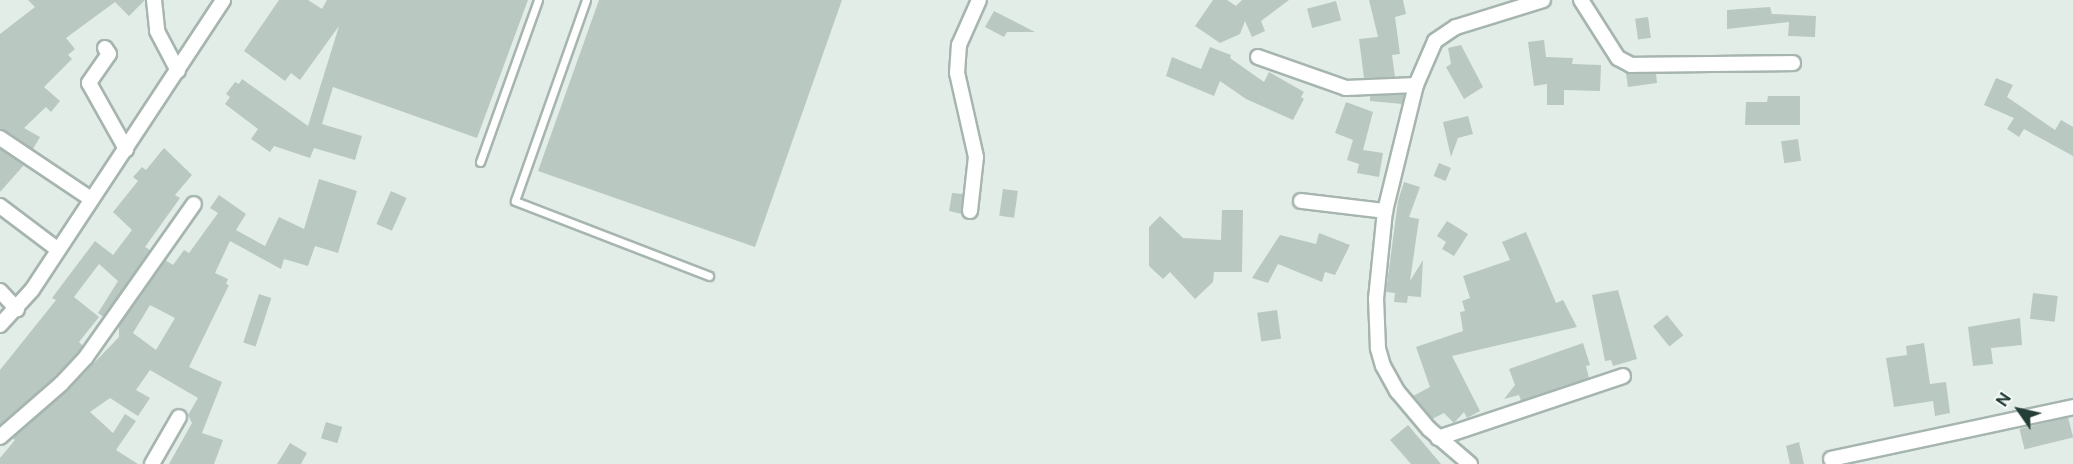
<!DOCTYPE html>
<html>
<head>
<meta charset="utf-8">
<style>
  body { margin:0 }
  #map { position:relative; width:2073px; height:464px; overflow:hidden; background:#e3ede8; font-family:"Public Sans",sans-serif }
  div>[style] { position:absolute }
  .building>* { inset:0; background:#b9c8c1; transform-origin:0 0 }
  .roads { filter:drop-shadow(2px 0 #a6b5af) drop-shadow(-2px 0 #a6b5af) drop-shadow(0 2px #a6b5af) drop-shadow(0 -2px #a6b5af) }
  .service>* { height:7px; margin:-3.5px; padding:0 3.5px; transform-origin:3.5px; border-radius:3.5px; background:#fff }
  .minor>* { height:14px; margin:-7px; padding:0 7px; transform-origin:7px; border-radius:7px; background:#fff }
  span { translate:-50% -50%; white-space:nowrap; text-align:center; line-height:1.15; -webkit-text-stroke:6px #f4f9f7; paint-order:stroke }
  .north { position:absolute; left:1989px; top:380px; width:60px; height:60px; -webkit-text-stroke:4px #f4f9f7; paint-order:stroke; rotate:304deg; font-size:16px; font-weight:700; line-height:24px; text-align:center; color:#233e37 }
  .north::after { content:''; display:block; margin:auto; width:21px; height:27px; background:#233e37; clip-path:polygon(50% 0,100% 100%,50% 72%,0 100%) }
</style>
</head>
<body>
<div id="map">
  <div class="building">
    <div style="clip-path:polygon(28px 0,145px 0,129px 16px,115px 2px,66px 38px,75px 49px,68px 55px,72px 59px,44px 87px,60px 101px,51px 112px,46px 107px,24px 128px,40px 137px,33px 149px,0 129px,0 34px,35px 7px)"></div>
    <div style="clip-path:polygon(279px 0,308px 0,322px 9px,327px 0,528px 0,477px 138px,333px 87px,322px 124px,362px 136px,355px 160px,314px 148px,310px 158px,274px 146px,270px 152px,251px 139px,258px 129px,225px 104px,230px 97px,226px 94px,235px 82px,239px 84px,242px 79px,308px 126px,339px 26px,300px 80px,291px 73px,285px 81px,244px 51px)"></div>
    <div style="clip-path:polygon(599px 0,842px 0,755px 247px,538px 171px)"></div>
    <div style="clip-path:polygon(1213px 0,1227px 0,1236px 6px,1242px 0,1289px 0,1261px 21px,1265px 31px,1252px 37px,1245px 21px,1240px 34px,1220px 43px,1195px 26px)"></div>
    <div style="clip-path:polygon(1369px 0,1403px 0,1406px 14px,1395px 17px,1400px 54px,1392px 55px,1395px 77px,1364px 78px,1359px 39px,1378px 37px)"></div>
    <div style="left:1336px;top:1px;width:20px;height:30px;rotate:75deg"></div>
    <div style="clip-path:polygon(1770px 7px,1772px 14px,1816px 16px,1815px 37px,1788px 36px,1789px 22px,1727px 29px,1727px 10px)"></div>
    <div style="clip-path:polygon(994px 11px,1035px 32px,1007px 32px,1004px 37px,985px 27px)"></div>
    <div style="left:1648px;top:17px;width:21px;height:13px;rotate:82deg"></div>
    <div style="clip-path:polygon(1544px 40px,1546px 57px,1573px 58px,1572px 64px,1601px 65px,1600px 91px,1564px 90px,1564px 105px,1547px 105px,1547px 84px,1534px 86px,1528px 42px)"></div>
    <div style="clip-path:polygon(1461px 45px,1483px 87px,1464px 99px,1446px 67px,1451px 64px,1448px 48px)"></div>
    <div style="clip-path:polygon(1210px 47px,1231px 55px,1230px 58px,1264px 82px,1269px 72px,1304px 92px,1301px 97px,1304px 99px,1293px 120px,1246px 99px,1220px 81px,1214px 96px,1166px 76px,1172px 57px,1201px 69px)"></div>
    <div style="clip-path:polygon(1626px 73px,1656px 74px,1657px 83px,1628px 87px)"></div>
    <div style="clip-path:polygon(1996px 78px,2013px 85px,2007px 97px,2055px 130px,2061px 120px,2073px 127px,2073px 156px,2024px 129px,2019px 137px,2007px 129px,2014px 118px,1984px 105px)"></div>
    <div style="clip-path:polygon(1404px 94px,1402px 104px,1370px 101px,1370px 96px)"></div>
    <div style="clip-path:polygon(1768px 96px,1800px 96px,1800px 125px,1745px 125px,1746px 102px,1767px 102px)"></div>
    <div style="clip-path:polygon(1346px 102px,1373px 112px,1363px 150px,1383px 153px,1379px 177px,1357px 173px,1359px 164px,1347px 160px,1353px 140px,1335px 133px)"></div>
    <div style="clip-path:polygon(1468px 116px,1473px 134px,1458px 138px,1451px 157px,1443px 122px)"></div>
    <div style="left:1798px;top:139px;width:22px;height:17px;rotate:82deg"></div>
    <div style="clip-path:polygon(164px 148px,192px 175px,175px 195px,180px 198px,145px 247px,150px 250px,104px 317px,98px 313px,118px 281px,99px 264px,74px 297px,99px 317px,79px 342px,83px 346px,55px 378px,0 425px,0 370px,56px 300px,52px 298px,95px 241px,113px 255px,132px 230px,113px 212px,138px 181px,133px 177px,142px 167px,146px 170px)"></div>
    <div style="clip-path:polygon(0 149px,24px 165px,0 192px)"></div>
    <div style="left:1439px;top:163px;width:13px;height:14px;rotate:23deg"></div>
    <div style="clip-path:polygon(evenodd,319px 179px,357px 191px,338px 253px,315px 246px,308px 266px,284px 259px,281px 269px,230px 241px,215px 273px,228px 279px,226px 284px,229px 285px,189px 367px,222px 382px,202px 433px,223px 440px,214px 464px,169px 464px,192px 423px,188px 415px,198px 398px,150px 370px,136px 390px,150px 398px,138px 416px,110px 398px,90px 412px,113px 433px,125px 414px,136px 421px,116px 450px,138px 464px,0 464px,0 458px,15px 440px,12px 438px,67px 391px,119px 337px,119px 326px,165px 260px,173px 265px,184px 250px,189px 253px,218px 213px,210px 208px,219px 195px,246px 214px,236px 230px,265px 246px,279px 217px,304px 229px,319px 179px,150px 305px,175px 318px,156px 350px,133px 333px,150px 305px)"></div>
    <div style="clip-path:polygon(1404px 182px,1420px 187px,1409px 217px,1419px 219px,1410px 281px,1423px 260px,1421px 297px,1408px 296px,1407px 303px,1394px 302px,1395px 293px,1386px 292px,1398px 201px)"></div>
    <div style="left:1003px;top:189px;width:15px;height:27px;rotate:8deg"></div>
    <div style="left:391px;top:191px;width:17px;height:36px;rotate:24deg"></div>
    <div style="clip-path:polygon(952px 193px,963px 194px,962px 214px,949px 211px)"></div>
    <div style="clip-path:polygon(1222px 210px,1243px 210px,1242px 272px,1214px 272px,1213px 282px,1195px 299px,1170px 272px,1163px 279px,1149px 266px,1149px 227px,1160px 216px,1183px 238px,1221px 240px)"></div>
    <div style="clip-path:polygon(1447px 221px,1468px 234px,1454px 256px,1442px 249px,1446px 242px,1437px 236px)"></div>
    <div style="clip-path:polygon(1526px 232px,1556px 303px,1563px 300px,1577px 327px,1452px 356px,1480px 411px,1467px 418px,1464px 412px,1454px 423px,1444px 413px,1432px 419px,1413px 396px,1430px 387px,1416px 347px,1463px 331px,1460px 312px,1465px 311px,1462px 301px,1470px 298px,1463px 276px,1510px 260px,1502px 242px)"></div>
    <div style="clip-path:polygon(1319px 233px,1350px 245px,1335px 275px,1325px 272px,1322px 282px,1278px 264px,1268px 283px,1252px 278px,1280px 235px,1316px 244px)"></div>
    <div style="clip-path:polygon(1618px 290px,1637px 359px,1613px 366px,1611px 360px,1605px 361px,1592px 295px)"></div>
    <div style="left:2033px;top:293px;width:25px;height:26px;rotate:7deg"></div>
    <div style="left:259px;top:294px;width:13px;height:51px;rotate:18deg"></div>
    <div style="left:1277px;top:310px;width:29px;height:20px;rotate:82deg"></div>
    <div style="left:1667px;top:315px;width:26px;height:18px;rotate:51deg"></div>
    <div style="clip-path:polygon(2020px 318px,2022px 345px,1991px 348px,1993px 364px,1973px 366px,1968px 327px)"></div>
    <div style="clip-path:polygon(1583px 343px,1590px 365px,1586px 366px,1589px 378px,1521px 401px,1519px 395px,1504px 399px,1515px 385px,1509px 369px)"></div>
    <div style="clip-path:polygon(1924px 343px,1930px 384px,1946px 382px,1950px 413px,1935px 416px,1933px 401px,1894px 407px,1886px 358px,1907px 355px,1906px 346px)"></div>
    <div style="left:2068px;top:417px;width:21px;height:50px;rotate:76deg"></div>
    <div style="left:326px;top:422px;width:17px;height:17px;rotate:17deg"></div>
    <div style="clip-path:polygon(1408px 425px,1441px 464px,1411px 464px,1390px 440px)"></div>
    <div style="clip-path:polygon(1799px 442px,1804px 464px,1790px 464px,1786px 446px)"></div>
    <div style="clip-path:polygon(290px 443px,307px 453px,301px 464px,277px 464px)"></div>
  </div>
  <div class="roads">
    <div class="service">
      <div style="left:586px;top:0;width:213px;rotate:109.5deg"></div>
      <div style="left:515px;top:201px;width:208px;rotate:21.1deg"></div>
      <div style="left:480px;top:162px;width:172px;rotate:-70.3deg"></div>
    </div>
    <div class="minor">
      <div style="left:154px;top:0;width:31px;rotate:84deg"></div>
      <div style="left:157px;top:31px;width:45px;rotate:62.3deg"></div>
      <div style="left:1581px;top:0;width:69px;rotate:57.5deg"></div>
      <div style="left:1618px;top:58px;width:15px;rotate:28deg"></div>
      <div style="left:1631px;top:65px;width:162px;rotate:-0.7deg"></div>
      <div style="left:105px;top:48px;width:7px;rotate:56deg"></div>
      <div style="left:109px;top:54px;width:35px;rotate:125deg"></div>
      <div style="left:89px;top:83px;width:76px;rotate:60.7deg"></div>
      <div style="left:1258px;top:57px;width:93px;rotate:19.4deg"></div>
      <div style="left:1346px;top:88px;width:70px;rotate:-2.5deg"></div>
      <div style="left:0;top:138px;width:110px;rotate:33.8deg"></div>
      <div style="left:1301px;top:201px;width:85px;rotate:6.8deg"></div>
      <div style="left:0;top:206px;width:71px;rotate:37deg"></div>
      <div style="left:970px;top:211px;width:54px;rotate:-83.7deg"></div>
      <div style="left:976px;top:157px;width:86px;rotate:-102.7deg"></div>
      <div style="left:957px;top:73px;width:28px;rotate:-86deg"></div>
      <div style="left:959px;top:45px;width:49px;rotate:-66deg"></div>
      <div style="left:0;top:291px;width:25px;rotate:47deg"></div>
      <div style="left:0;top:325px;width:47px;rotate:-47.6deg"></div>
      <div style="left:32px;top:290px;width:347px;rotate:-56.6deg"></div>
      <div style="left:0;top:437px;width:81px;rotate:-41deg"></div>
      <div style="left:61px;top:384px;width:37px;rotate:-47deg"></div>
      <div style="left:86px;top:357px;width:187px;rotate:-54.8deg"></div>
      <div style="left:1438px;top:438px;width:195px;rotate:-18.5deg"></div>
      <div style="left:1831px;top:459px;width:248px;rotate:-12.1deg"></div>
      <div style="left:152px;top:464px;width:54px;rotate:-60.1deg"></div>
      <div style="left:1470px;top:464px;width:54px;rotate:-139.5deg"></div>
      <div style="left:1429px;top:429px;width:50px;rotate:-130.1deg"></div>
      <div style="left:1397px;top:391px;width:29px;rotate:-119deg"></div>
      <div style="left:1383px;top:366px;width:19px;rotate:-106deg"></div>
      <div style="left:1378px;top:348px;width:49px;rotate:-92.3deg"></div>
      <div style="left:1376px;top:299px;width:88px;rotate:-84.2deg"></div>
      <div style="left:1385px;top:211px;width:130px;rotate:-76.2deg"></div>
      <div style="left:1416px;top:85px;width:48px;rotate:-66.6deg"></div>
      <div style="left:1435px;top:41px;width:25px;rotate:-34deg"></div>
      <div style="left:1456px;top:27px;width:91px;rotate:-17.2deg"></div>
    </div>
  </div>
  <div class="north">N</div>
</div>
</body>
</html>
